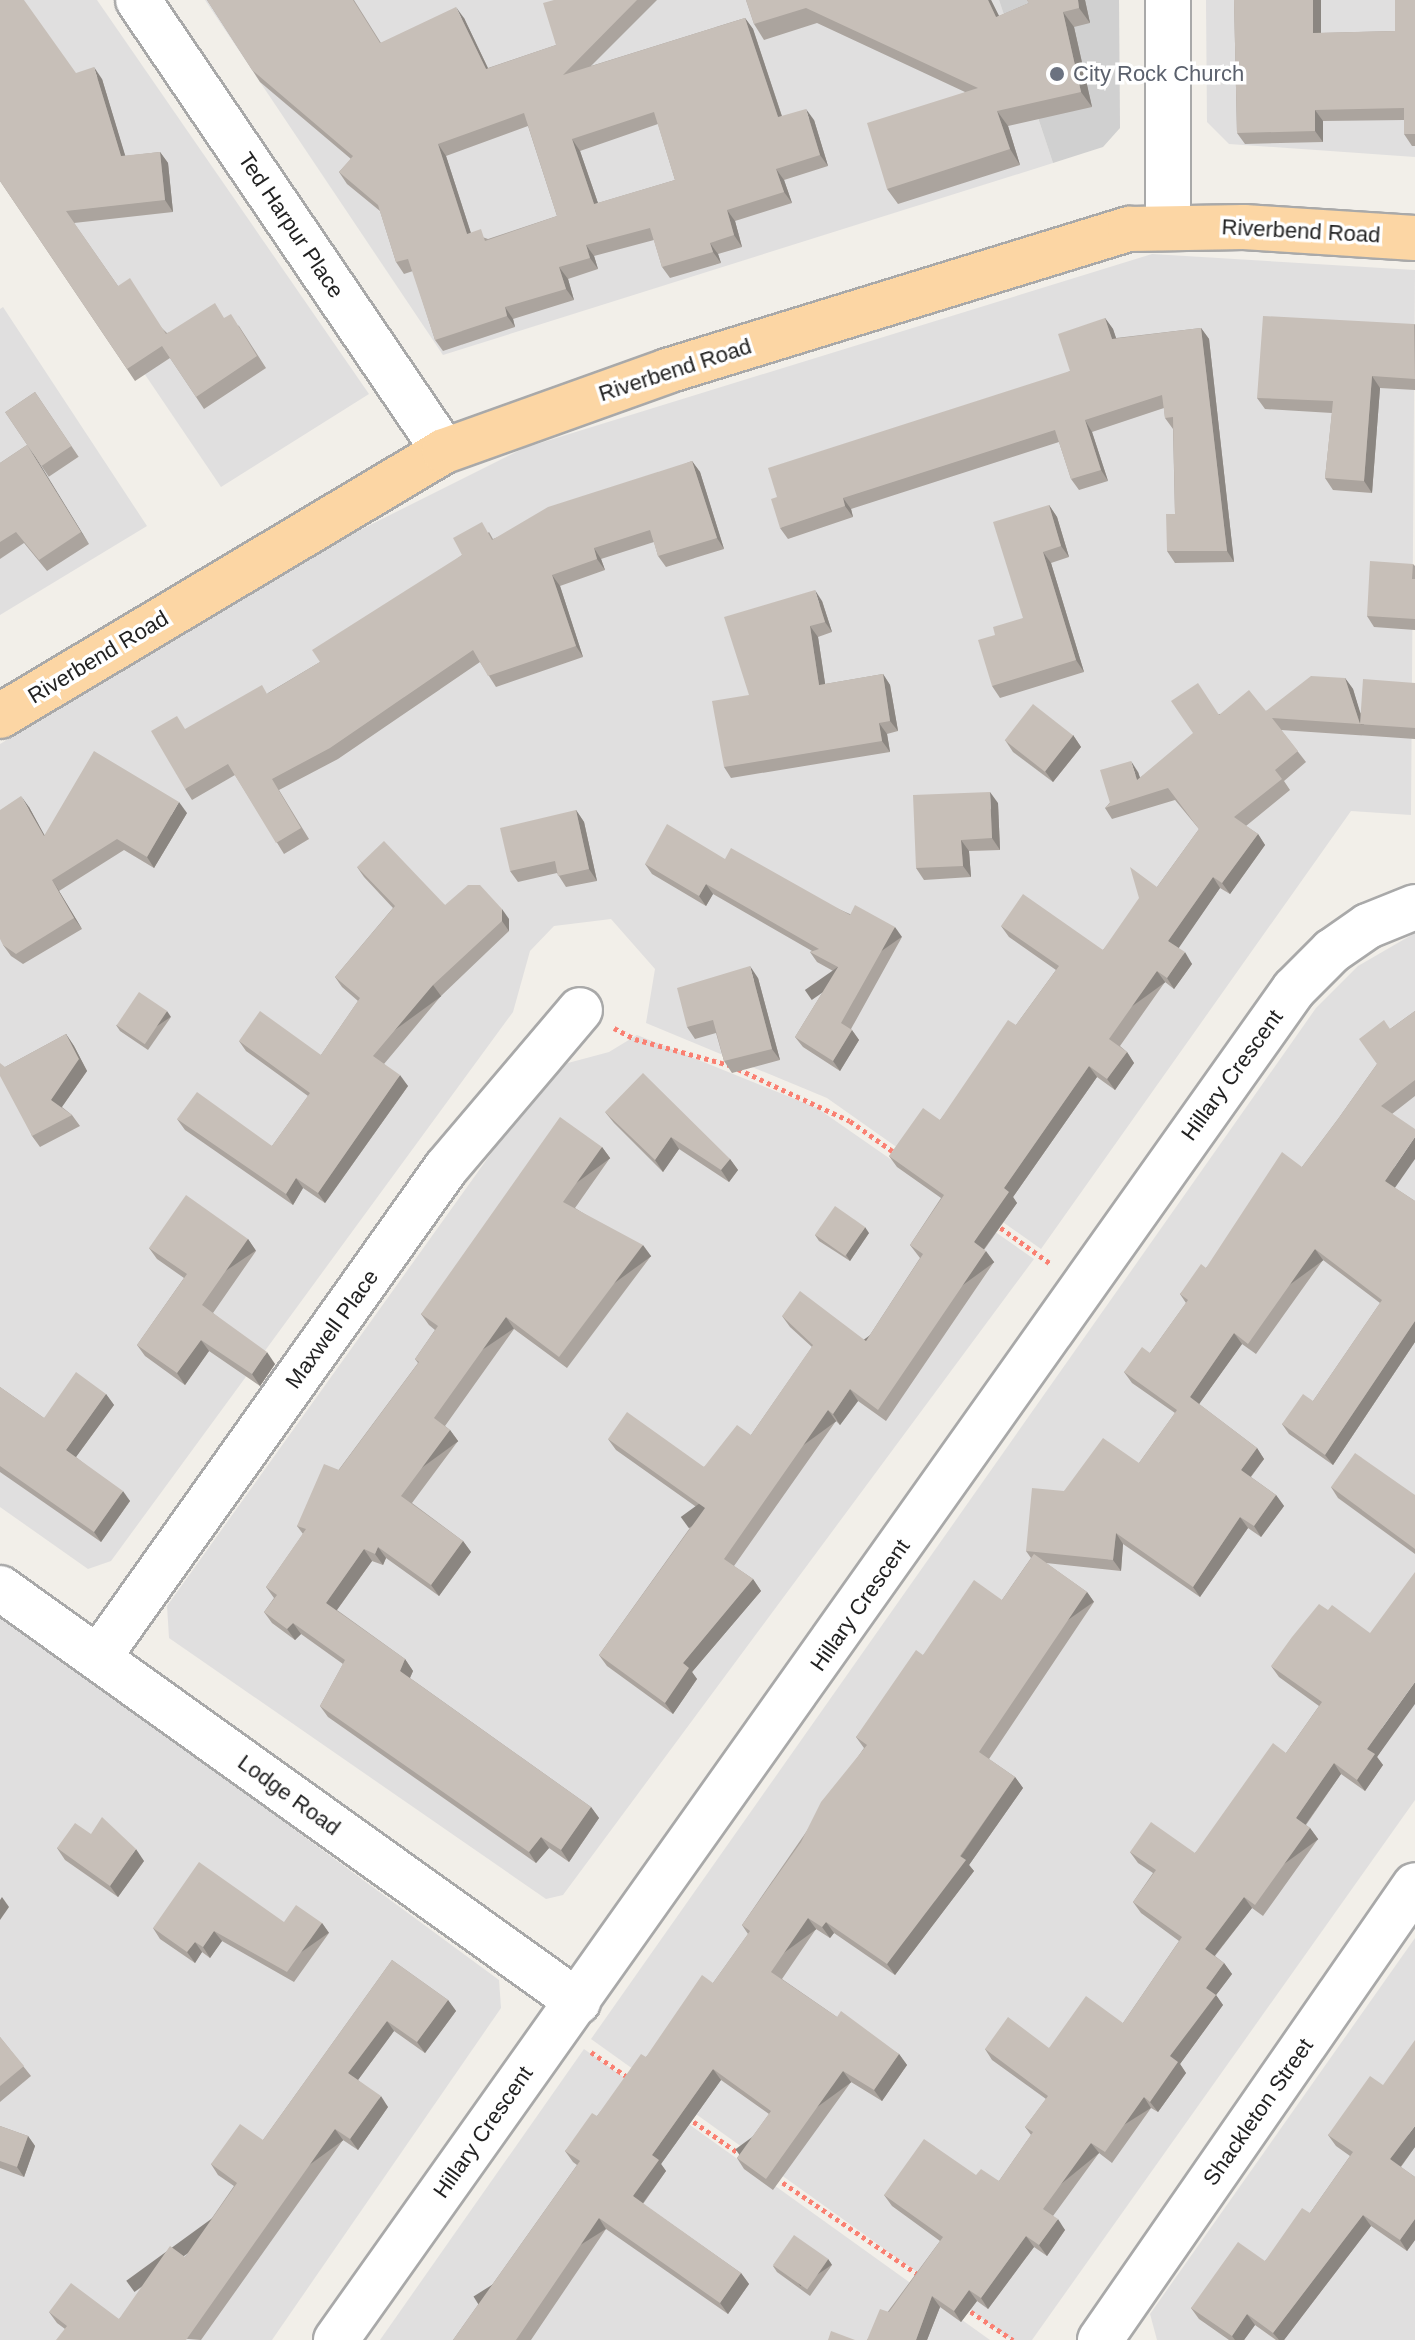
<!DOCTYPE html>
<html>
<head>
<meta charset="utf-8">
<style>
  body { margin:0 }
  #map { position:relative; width:1415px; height:2340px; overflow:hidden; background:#f2efe9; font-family:Arial,sans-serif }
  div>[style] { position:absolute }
  .residential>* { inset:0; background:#e0dfdf }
  .religious>* { inset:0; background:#d0d0d0 }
  .path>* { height:5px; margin-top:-2.5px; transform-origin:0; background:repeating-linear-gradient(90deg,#fa8072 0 4px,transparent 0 8px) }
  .roads { filter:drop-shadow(2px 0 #a9a9a9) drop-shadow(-2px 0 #a9a9a9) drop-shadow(0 2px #a9a9a9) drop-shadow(0 -2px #a9a9a9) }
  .minor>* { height:44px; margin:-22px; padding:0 22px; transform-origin:22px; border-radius:22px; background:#fff }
  .major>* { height:44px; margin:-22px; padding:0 22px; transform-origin:22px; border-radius:22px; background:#fcd6a4 }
  .wall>* { inset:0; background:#aba49e; transform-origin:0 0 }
  .shaded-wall>* { inset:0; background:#8b8681; transform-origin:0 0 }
  .building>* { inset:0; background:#c7bfb8; transform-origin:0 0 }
  .dots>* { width:22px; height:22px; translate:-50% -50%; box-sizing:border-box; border:4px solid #fff; border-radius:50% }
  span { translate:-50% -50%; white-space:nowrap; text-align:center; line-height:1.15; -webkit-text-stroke:7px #fff; paint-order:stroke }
  .worship-label { font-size:22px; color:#5b616d }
  .left { translate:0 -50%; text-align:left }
  .street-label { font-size:22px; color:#222 }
</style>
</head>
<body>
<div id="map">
  <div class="residential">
    <div style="clip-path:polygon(0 0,97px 0,369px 394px,221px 487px,0 160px)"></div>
    <div style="clip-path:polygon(205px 0,999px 0,1053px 163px,443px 355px)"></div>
    <div style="clip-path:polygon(1206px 0,1415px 0,1415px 157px,1229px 144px,1207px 122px)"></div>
    <div style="clip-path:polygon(1152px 254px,1415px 270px,1411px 815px,1351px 811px,1041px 1249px,827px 1098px,646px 1023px,655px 969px,611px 919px,554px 926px,530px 951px,513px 1012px,111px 1561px,88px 1569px,0 1507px,0 744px,352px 534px,524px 448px)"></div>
    <div style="clip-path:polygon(3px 307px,147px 526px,0 615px,0 309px)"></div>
    <div style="clip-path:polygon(1415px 933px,1415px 1800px,1032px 2340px,1012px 2340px,591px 2039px,1316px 1008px,1358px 966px)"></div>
    <div style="clip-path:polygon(637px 1035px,817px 1108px,1034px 1259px,563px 1895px,546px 1899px,169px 1638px,167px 1606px,553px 1067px,609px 1052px)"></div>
    <div style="clip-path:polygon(0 1613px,499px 1980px,501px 2008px,272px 2340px,0 2340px)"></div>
    <div style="clip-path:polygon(1415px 1938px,1415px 2340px,1157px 2340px,1150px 2314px)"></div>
    <div style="clip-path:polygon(584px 2049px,990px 2340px,380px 2340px)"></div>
  </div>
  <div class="religious">
    <div style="clip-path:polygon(999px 0,1119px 0,1120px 128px,1103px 147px,1053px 163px)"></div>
  </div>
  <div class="path">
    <div style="left:614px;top:1028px;width:24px;rotate:28deg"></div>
    <div style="left:635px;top:1039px;width:98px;rotate:15.5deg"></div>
    <div style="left:738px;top:1069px;width:123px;rotate:24.9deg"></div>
    <div style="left:850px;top:1121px;width:59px;rotate:35.3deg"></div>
    <div style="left:994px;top:1223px;width:70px;rotate:35.7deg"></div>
    <div style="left:591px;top:2052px;width:46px;rotate:34.4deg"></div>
    <div style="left:687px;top:2117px;width:70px;rotate:35.1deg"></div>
    <div style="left:776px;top:2178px;width:174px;rotate:34.2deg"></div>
    <div style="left:964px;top:2307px;width:59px;rotate:34deg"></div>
  </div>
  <div class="roads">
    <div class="minor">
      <div style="left:138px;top:0;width:545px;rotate:55.84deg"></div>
      <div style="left:1168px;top:0;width:225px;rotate:90deg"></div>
      <div style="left:0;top:1588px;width:711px;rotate:35.61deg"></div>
      <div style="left:98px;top:1658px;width:601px;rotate:-54.62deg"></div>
      <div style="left:446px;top:1168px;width:207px;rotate:-49.7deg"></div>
      <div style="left:336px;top:2340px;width:1656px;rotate:-54.66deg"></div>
      <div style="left:1294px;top:989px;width:54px;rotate:-45deg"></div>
      <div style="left:1332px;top:951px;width:44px;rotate:-34.8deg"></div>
      <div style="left:1368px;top:926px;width:51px;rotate:-22deg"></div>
      <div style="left:1100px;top:2340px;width:553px;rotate:-55.3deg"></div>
    </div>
    <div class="major">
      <div style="left:0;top:716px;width:517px;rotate:-30.83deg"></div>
      <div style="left:444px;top:451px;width:237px;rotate:-19.7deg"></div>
      <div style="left:667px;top:371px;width:484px;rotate:-17.1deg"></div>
      <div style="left:1130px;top:229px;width:114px;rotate:-1deg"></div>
      <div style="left:1244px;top:227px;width:171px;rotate:3.7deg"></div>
    </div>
  </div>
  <div class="wall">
    <div style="clip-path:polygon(evenodd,207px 0,354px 0,381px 43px,464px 18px,488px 68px,556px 45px,554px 0,657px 0,591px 66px,745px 18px,753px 29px,782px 116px,814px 120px,828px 166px,784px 180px,792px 203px,735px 221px,742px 247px,718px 254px,721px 263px,670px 278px,662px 267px,654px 240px,594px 256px,598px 269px,568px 279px,574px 300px,513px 319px,515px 327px,443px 351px,435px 340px,413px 271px,404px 274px,396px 262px,380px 211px,347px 184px,339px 172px,351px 159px,260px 82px,207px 0,658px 124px,675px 180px,598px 203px,580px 151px,658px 124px,207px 0,528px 126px,557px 216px,488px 239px,471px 233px,446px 156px,528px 126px)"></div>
    <div style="clip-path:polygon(746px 0,991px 0,999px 16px,1029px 3px,1027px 0,1085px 0,1090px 23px,1074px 27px,1092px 107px,1008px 126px,1020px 165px,898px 204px,887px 189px,965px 92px,817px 23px,764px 40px,754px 24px)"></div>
    <div style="clip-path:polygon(1234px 0,1321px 0,1321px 33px,1395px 31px,1415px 0,1415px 146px,1412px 146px,1404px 134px,1404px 120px,1323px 121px,1323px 142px,1245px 144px,1237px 133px)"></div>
    <div style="clip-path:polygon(76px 73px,102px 79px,125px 156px,160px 152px,168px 163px,173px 212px,74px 223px,118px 286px,167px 333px,225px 318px,239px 326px,266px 368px,204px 409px,170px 358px,135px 381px,0 181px)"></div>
    <div style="clip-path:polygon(1105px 318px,1113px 329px,1116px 338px,1201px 328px,1209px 339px,1234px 562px,1175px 563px,1167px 551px,1175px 514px,1173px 429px,1165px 418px,1164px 408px,1092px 432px,1108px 481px,1079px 490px,1071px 479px,1059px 442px,851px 509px,853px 517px,788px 539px,780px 528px,1070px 371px)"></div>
    <div style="clip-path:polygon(1415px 324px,1415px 390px,1380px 388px,1372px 493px,1333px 490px,1325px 478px,1332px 413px,1265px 409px,1257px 398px)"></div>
    <div style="left:35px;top:392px;width:78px;height:36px;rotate:56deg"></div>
    <div style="clip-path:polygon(27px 445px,89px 544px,47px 571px,24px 543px,0 559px,0 463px)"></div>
    <div style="clip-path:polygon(692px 461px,700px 472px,724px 549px,666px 567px,658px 556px,654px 542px,601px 559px,605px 570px,560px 586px,583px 657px,496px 687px,480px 662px,338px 759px,279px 790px,309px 839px,284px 854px,235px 775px,192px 800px,185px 789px,268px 693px,320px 662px,462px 555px,489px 532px,493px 539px)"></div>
    <div style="clip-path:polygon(1049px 505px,1057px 517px,1069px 557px,1051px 563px,1084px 672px,1000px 698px,992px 686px,1023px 618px)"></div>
    <div style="clip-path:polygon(1413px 564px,1415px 566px,1415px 630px,1374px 627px,1367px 616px)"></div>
    <div style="clip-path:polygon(822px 601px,832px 632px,818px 637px,825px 684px,883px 674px,890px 685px,898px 731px,887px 734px,890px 752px,731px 778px,724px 767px,749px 695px)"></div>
    <div style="clip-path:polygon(1345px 678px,1353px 689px,1360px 713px,1415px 683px,1415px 739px,1281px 730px,1306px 762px,1284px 781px,1290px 790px,1246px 826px,1258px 834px,1265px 845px,1230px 894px,1220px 888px,1178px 948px,1192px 964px,1174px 989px,1165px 982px,1120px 1046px,1127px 1052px,1134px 1063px,1115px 1090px,1097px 1077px,1013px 1197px,1017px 1203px,984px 1250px,994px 1262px,886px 1421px,858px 1401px,840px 1425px,836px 1421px,734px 1566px,753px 1579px,761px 1591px,692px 1672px,697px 1679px,673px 1714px,607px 1666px,599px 1655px,702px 1511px,616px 1450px,608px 1439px,704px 1467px,751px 1435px,812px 1347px,790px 1327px,782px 1316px,866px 1341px,920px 1258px,910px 1245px,941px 1198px,897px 1167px,889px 1156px,940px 1120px,1016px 1025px,1056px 970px,1009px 937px,1001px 926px,1103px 950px,1157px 887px,1199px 829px,1175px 800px,1112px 819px,1105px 808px,1138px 772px,1140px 778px,1219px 714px,1266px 711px)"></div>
    <div style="clip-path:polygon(1073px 735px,1081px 747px,1053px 782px,1013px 752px,1005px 740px)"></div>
    <div style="clip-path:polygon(998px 803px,1000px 850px,969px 851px,971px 877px,924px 880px,916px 868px)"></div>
    <div style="clip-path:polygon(29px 807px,44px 835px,187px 813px,154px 868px,124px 850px,59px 891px,82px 929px,23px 964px,11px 956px,3px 945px)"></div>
    <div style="clip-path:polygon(576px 810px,584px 822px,597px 881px,566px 887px,557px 873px,518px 882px,510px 871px)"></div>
    <div style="clip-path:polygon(725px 859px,902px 937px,851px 1029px,859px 1040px,840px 1071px,803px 1047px,795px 1037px,835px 972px,817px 962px,810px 952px,812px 951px,713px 894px,706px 906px,652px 874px,645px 864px)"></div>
    <div style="clip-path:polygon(357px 867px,445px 905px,509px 919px,509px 931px,441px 996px,384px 1064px,408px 1086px,325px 1203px,303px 1188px,293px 1205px,185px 1130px,177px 1119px,272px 1146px,308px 1096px,246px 1051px,239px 1041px,321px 1055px,358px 1001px,342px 987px,335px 977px,393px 908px,364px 877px)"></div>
    <div style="clip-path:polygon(758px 978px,780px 1060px,732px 1073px,724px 1061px,716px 1033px,695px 1039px,687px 1027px)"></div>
    <div style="clip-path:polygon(1415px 1011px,1415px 1096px,1392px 1114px,1395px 1188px,1415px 1201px,1415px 1342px,1333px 1465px,1289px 1434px,1282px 1424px,1313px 1401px,1380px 1303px,1323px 1260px,1256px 1354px,1242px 1344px,1199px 1404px,1257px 1448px,1264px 1459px,1251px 1477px,1276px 1495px,1284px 1506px,1261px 1537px,1248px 1528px,1200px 1597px,1123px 1544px,1121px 1571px,1046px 1563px,1087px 1592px,1094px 1602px,989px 1759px,1015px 1777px,1023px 1788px,969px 1865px,974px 1871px,895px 1975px,834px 1933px,830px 1938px,816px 1929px,782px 1979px,837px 2017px,899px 2054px,907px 2065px,882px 2101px,851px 2082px,773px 2190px,744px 2169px,737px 2158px,769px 2114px,721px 2080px,661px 2164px,666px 2171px,643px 2204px,741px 2273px,749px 2284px,728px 2314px,606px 2229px,531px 2340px,453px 2340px,577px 2165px,573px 2162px,565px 2151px,597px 2116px,646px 2057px,713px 1983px,748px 1934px,742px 1925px,864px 1748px,856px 1737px,923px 1655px,1002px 1600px,1031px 1558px,1026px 1551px,1064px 1491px,1139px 1463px,1175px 1413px,1132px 1383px,1124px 1372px,1150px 1353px,1186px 1303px,1180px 1294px,1206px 1268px,1302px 1167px,1338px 1119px,1377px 1064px,1390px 1029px)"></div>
    <div style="clip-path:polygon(171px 1017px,148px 1050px,120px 1031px,116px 1025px)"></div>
    <div style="clip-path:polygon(66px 1034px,74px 1046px,87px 1071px,62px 1107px,72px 1115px,80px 1126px,40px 1147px,32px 1136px,5px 1067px)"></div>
    <div style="clip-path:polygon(605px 1112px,730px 1159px,738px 1170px,729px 1182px,679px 1149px,663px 1172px,614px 1123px)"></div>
    <div style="clip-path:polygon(602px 1147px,610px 1158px,575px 1208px,651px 1256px,567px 1368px,514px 1329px,445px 1426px,450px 1430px,458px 1441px,412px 1503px,463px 1541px,471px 1552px,439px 1596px,386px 1558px,383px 1565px,372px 1561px,337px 1610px,405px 1659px,413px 1671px,410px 1678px,591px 1807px,599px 1818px,569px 1862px,549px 1848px,536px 1863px,328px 1717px,320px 1706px,343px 1664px,301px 1634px,295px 1640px,272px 1623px,264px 1612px,274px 1598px,266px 1587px,303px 1534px,297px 1526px,418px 1363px,415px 1359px,435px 1330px,429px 1325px,421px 1314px)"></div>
    <div style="clip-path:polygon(869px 1233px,850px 1261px,819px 1241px,815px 1235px)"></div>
    <div style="clip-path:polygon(248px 1239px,256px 1251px,213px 1313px,275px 1364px,260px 1386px,209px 1351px,185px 1385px,145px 1356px,137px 1345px,184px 1278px,157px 1259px,149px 1248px)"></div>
    <div style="clip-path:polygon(0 1387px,44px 1418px,106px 1394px,114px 1405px,76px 1457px,130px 1501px,101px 1542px,0 1472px)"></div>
    <div style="clip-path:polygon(1331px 1487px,1415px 1495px,1415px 1554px,1338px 1498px)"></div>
    <div style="clip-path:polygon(1271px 1666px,1392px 1734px,1377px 1757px,1383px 1765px,1365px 1791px,1341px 1774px,1306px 1825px,1310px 1828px,1318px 1839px,1263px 1916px,1252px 1908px,1215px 1956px,1224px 1963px,1232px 1974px,1216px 1995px,1223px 2005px,1180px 2064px,1186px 2073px,1158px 2112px,1151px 2108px,1112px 2163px,1099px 2153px,1053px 2216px,1065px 2230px,1047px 2256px,1034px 2247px,988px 2309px,977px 2301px,961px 2322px,940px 2307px,927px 2340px,867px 2340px,940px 2241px,892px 2206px,884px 2195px,976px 2175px,999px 2181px,1031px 2135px,1025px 2127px,1046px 2099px,992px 2060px,985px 2049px,1049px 2048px,1123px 2023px,1179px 1941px,1141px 1913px,1133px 1902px,1153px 1873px,1138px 1863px,1130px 1852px,1195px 1853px,1286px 1753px,1319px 1706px,1279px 1677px)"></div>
    <div style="clip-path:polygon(91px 1834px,144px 1861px,118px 1897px,65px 1860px,57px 1848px)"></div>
    <div style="clip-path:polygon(284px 1922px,322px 1923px,329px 1933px,294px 1982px,222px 1941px,210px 1958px,202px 1952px,195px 1963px,160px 1939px,153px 1928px)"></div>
    <div style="clip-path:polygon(392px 1960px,448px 2000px,456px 2011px,425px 2053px,394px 2031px,358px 2080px,388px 2107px,358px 2150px,343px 2140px,201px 2340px,65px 2329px,57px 2323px,49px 2312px,119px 2319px,185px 2257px,234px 2186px,218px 2175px,211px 2164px,263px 2140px)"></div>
    <div style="clip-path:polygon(0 2037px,31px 2076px,0 2102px)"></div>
    <div style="clip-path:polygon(1383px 2085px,1415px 2147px,1401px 2167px,1415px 2177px,1415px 2240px,1407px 2251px,1371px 2226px,1284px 2340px,1276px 2340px,1255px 2325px,1244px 2340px,1229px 2340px,1199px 2319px,1191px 2308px,1265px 2261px,1310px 2213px,1350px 2156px,1336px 2146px,1328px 2135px)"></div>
    <div style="clip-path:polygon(0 2126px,28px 2136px,35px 2146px,24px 2177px,0 2168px)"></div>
    <div style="clip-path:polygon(828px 2259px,832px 2265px,810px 2296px,777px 2272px,773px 2266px)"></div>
  </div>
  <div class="shaded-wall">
    <div style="clip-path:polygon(988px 0,991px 0,1007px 32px,996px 17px)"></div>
    <div style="clip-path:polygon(1078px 0,1085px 0,1090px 23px,1079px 8px)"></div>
    <div style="clip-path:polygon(1313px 0,1321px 0,1321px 44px,1313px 33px)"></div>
    <div style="clip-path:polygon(456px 7px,464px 18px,494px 81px,486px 69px)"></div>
    <div style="clip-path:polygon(1063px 12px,1074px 27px,1092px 107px,1081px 92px)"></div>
    <div style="clip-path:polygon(745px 18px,753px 29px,786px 129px,778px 117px)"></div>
    <div style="clip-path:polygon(94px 67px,102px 79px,129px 168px,121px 156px)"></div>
    <div style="clip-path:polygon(806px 109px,814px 120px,828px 166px,820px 155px)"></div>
    <div style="clip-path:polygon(1315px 110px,1323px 121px,1323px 142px,1315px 131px)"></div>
    <div style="clip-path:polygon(997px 111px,1008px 126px,1020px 165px,1010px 149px)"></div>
    <div style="clip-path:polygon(572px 139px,580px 151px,602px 215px,594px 204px)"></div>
    <div style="clip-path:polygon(438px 144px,446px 156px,475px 246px,467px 234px)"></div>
    <div style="clip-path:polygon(160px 152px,168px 163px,173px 212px,165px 200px)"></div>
    <div style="clip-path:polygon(776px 169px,784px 180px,792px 203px,784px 192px)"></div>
    <div style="clip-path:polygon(727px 210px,735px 221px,742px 247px,734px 235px)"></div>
    <div style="clip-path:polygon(710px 243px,718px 254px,721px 263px,713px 252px)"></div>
    <div style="clip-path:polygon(586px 245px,594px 256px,598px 269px,590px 258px)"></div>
    <div style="clip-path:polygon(559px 267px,568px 279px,574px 300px,566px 289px)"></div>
    <div style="clip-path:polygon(505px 307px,513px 319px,515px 327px,507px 316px)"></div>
    <div style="clip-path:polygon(1105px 318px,1113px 329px,1120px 350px,1112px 339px)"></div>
    <div style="clip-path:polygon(1201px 328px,1209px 339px,1234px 562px,1227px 551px)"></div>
    <div style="clip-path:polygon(1372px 376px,1380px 388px,1372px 493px,1364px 481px)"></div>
    <div style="clip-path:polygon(1085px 420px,1092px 432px,1108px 481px,1101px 470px)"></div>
    <div style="clip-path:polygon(27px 445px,35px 456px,89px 544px,81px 532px)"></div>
    <div style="clip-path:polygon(692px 461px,700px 472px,724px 549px,717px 538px)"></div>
    <div style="clip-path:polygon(843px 498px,851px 509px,853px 517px,845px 506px)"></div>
    <div style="clip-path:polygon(1049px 505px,1057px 517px,1069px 557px,1061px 546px)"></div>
    <div style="clip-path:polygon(594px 548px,601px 559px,605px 570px,597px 559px)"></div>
    <div style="clip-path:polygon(1043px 552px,1051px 563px,1084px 672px,1076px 660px)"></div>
    <div style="clip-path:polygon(552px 575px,560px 586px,583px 657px,576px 646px)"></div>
    <div style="clip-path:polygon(815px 590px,822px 601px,832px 632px,825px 622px)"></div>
    <div style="clip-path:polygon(810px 626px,818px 637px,827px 696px,819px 685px)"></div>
    <div style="clip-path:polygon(883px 674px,890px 685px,898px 731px,890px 721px)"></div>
    <div style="clip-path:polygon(1345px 678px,1353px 689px,1364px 725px,1360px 724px)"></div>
    <div style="clip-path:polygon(879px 723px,887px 734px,890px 752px,882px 741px)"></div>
    <div style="clip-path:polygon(1073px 735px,1081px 747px,1053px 782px,1045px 771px)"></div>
    <div style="clip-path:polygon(1131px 761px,1138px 772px,1145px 792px,1137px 780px)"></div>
    <div style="clip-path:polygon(990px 792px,998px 803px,1000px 850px,992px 838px)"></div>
    <div style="clip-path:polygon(21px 796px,29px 807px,51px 847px,44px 836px)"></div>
    <div style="clip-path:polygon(179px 802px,187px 813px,154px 868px,147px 857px)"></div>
    <div style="clip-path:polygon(576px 810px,584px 822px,597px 881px,589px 869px)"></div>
    <div style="clip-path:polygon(1258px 834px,1265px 845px,1230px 894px,1222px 883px)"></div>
    <div style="clip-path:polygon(961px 840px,969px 851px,971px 877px,963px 866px)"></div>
    <div style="clip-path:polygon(1213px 877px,1220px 888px,1176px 952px,1168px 941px)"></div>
    <div style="clip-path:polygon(52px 880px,59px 891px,82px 929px,74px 918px)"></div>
    <div style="clip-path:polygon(706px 884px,713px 894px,706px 906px,699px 896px)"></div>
    <div style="clip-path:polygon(502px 909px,509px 919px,509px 931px,502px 921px)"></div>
    <div style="left:895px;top:927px;width:12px;height:110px;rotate:55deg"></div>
    <div style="clip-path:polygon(1185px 952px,1192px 964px,1174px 989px,1167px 978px)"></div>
    <div style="clip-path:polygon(750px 966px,758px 978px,780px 1060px,772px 1049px)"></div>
    <div style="left:1157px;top:971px;width:14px;height:83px;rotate:54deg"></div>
    <div style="left:433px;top:985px;width:14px;height:93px;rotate:54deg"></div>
    <div style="left:167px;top:1011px;width:7px;height:40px;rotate:56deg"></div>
    <div style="clip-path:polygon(852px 1030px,859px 1040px,840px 1071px,833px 1061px)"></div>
    <div style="clip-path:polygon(66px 1034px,74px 1046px,87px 1071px,59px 1111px,51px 1100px)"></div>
    <div style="clip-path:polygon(1127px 1052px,1134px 1063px,1115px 1090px,1107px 1079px)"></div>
    <div style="clip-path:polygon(1089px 1066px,1097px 1077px,1013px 1197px,1017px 1203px,981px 1253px,974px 1242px,1004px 1188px)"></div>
    <div style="clip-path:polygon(400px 1075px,408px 1086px,325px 1203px,318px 1193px)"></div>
    <div style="clip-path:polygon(671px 1137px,679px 1149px,663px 1172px,655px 1160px)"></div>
    <div style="clip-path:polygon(1415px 1137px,1415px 1159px,1392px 1192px,1385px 1181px)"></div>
    <div style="left:602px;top:1147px;width:14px;height:67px;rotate:54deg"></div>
    <div style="clip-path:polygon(730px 1159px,738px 1170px,729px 1182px,721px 1170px)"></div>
    <div style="clip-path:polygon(296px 1178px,303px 1188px,293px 1205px,286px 1194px)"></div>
    <div style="clip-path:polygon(865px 1227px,869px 1233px,850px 1261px,846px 1255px)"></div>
    <div style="left:248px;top:1239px;width:14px;height:80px;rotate:56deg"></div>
    <div style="left:643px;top:1245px;width:14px;height:140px;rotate:54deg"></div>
    <div style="left:1315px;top:1249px;width:14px;height:116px;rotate:54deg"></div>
    <div style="left:986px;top:1251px;width:14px;height:192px;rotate:54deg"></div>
    <div style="left:506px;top:1317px;width:14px;height:124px;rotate:56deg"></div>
    <div style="clip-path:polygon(1415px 1321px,1415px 1342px,1333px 1465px,1325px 1455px)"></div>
    <div style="clip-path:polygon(1234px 1333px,1242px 1344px,1197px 1407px,1190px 1397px)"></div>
    <div style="clip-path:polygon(201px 1340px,209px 1351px,185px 1385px,177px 1373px)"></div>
    <div style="clip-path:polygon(267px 1352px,275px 1364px,260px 1386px,252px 1374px)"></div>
    <div style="clip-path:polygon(850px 1389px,858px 1401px,840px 1425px,833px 1414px)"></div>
    <div style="clip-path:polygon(106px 1394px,114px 1405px,73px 1461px,66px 1450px)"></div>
    <div style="left:828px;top:1410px;width:14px;height:182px;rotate:54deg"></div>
    <div style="left:450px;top:1430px;width:14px;height:82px;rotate:54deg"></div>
    <div style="clip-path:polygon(1257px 1448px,1264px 1459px,1248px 1480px,1241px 1470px)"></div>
    <div style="clip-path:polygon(123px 1491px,130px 1501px,101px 1542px,94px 1532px)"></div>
    <div style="clip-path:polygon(1276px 1495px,1284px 1506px,1261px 1537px,1254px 1526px)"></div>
    <div style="clip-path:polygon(1240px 1517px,1248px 1528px,1200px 1597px,1193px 1587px)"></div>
    <div style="clip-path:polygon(1116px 1533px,1123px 1544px,1121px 1571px,1113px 1560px)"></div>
    <div style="clip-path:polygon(463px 1541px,471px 1552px,439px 1596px,431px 1585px)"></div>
    <div style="clip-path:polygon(378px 1547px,386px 1558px,383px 1565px,375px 1554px)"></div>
    <div style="clip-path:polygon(364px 1549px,372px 1561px,334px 1614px,326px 1603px)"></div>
    <div style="clip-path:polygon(753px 1579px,761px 1591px,692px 1672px,697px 1679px,673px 1714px,665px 1703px,683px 1663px)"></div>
    <div style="left:1087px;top:1592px;width:12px;height:193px;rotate:55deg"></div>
    <div style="clip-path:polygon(293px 1623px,301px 1634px,295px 1640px,287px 1629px)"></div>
    <div style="clip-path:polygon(405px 1659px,413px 1671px,408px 1682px,400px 1671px)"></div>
    <div style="clip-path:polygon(1415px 1682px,1415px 1704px,1377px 1757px,1383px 1765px,1365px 1791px,1357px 1780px,1367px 1749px)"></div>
    <div style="clip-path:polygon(1334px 1763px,1341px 1774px,1303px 1828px,1296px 1818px)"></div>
    <div style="clip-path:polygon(1015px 1777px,1023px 1788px,969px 1865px,974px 1871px,895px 1975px,887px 1964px)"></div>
    <div style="clip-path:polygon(591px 1807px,599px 1818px,569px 1862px,561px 1850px)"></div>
    <div style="left:1310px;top:1828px;width:14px;height:95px;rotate:54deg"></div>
    <div style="clip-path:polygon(541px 1837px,549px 1848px,536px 1863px,529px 1852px)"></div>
    <div style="clip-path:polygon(136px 1849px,144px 1861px,118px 1897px,110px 1886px)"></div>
    <div style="clip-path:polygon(2px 1897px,9px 1907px,0 1920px,0 1900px)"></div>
    <div style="clip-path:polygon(1244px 1897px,1252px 1908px,1212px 1959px,1205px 1949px)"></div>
    <div style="left:808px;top:1918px;width:14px;height:65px;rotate:54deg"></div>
    <div style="clip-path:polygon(826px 1922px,834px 1933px,830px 1938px,822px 1927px)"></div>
    <div style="left:322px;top:1923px;width:12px;height:60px;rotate:55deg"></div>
    <div style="clip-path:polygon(214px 1931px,222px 1941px,210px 1958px,203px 1947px)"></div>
    <div style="clip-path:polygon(195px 1942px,202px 1952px,195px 1963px,187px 1952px)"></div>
    <div style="clip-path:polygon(1224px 1963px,1232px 1974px,1216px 1995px,1223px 2005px,1180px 2064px,1186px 2073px,1158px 2112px,1150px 2102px,1170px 2056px,1206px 1988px)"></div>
    <div style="clip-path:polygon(448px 2000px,456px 2011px,425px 2053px,417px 2042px)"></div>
    <div style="clip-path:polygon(387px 2021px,394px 2031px,355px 2084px,348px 2073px)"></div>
    <div style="clip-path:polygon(899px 2054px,907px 2065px,882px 2101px,874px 2090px)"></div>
    <div style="clip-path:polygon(713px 2069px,721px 2080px,661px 2164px,666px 2171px,640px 2207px,633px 2196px,652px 2155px)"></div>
    <div style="left:843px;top:2071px;width:14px;height:133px;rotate:54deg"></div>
    <div style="clip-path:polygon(381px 2096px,388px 2107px,358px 2150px,350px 2139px)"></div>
    <div style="left:1144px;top:2097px;width:13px;height:67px;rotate:58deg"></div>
    <div style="clip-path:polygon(1415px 2126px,1415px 2147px,1398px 2170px,1390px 2159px)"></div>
    <div style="left:335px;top:2129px;width:14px;height:258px;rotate:54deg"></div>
    <div style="clip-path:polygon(28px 2136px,35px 2146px,24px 2177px,17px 2167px)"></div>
    <div style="left:1091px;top:2143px;width:13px;height:82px;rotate:51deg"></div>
    <div style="clip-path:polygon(1363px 2215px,1371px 2226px,1284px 2340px,1279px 2340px,1273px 2333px)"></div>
    <div style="left:599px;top:2218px;width:13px;height:148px;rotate:58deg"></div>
    <div style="clip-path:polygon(1058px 2219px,1065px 2230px,1047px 2256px,1039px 2245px)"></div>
    <div style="clip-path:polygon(1415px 2219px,1415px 2240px,1407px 2251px,1400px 2240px)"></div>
    <div style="clip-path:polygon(1026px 2236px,1034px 2247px,988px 2309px,981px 2298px)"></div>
    <div style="left:828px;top:2259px;width:7px;height:38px;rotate:56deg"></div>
    <div style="clip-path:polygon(741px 2273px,749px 2284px,728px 2314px,720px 2303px)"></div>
    <div style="clip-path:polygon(969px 2290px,977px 2301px,961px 2322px,954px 2311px)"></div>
    <div style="clip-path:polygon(932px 2296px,940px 2307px,927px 2340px,916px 2340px)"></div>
    <div style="clip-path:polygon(1247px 2314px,1255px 2325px,1244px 2340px,1235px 2340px,1232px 2336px)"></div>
  </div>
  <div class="building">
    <div style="clip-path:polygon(0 0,24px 0,76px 73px,94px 67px,121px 156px,160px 152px,165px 200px,66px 211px,118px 286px,130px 278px,166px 334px,215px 303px,224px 318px,231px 314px,257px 356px,196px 397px,162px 346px,127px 369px,0 181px)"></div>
    <div style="clip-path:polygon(evenodd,207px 0,353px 0,380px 43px,456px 7px,486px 69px,556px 45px,543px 3px,554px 0,637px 0,563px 75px,745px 18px,778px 117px,806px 109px,820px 155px,776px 169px,784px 192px,727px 210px,734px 235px,710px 243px,713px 252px,662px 267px,650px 228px,586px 245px,590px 258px,559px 267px,566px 289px,505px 307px,507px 316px,435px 340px,408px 259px,396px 262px,378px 205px,339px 172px,353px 156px,252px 70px,207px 0,654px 112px,675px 180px,594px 204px,572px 139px,654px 112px,207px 0,524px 113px,557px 216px,485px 241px,481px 229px,467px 234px,438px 144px,524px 113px)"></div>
    <div style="clip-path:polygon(746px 0,988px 0,996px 17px,1029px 3px,1027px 0,1078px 0,1079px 8px,1063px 12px,1081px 92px,997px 111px,1010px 149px,887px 189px,867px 123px,978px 88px,806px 8px,754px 24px)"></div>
    <div style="clip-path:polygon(1234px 0,1313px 0,1313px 33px,1395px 31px,1395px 0,1415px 0,1415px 134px,1404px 134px,1404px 108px,1315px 110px,1315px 131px,1237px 133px)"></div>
    <div style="clip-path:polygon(1263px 316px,1414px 324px,1415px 379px,1372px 376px,1364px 481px,1325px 478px,1333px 401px,1257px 398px)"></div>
    <div style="clip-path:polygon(1105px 318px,1112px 339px,1201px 328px,1227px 551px,1167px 551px,1166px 514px,1175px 514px,1173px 417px,1165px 418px,1162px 395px,1085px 420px,1101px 470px,1071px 479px,1055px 430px,843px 498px,845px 506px,780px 528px,771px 499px,777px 497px,768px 468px,1070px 371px,1058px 334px)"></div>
    <div style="left:35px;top:392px;width:65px;height:36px;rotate:56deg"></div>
    <div style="clip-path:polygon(27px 445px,81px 532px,39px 560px,16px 532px,0 542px,0 463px)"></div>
    <div style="clip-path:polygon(692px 461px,717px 538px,658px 556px,650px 530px,594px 548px,597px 559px,552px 575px,576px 646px,488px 676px,473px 650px,330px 748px,272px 779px,301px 828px,276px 843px,228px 764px,185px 789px,151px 731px,177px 716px,185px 729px,262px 685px,267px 694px,320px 662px,312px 650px,462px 555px,453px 538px,482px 522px,492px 540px,548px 507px)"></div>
    <div style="clip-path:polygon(1049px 505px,1061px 546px,1043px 552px,1076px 660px,992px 686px,978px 640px,995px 635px,993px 627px,1023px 618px,993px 522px)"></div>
    <div style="clip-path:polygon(1370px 561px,1413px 564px,1412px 579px,1415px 579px,1415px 619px,1367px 616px)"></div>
    <div style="clip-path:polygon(815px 590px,825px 622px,810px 626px,819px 685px,883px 674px,890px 721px,879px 723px,882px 741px,724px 767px,712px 701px,749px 695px,724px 617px)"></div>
    <div style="clip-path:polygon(1311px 676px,1345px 678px,1360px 724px,1363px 679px,1415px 683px,1415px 728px,1272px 718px,1298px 751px,1275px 770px,1282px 779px,1234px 817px,1258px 834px,1222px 883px,1213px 877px,1168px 941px,1185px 952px,1167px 978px,1157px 971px,1109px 1039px,1127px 1052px,1107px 1079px,1089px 1066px,1004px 1188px,1009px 1192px,974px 1242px,986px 1251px,878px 1410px,850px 1389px,833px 1414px,828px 1410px,724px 1559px,753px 1579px,683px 1663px,689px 1668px,665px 1703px,599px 1655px,705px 1508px,608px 1439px,627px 1412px,704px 1467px,737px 1425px,751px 1435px,813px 1345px,782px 1316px,800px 1291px,866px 1341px,923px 1254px,910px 1245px,944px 1195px,889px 1156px,923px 1108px,940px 1120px,1008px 1020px,1016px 1025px,1059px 966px,1001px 926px,1023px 894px,1103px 950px,1139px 898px,1130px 867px,1157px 887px,1199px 829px,1168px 788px,1105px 808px,1110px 803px,1100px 770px,1131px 761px,1137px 780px,1193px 733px,1171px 701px,1198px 683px,1219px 715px,1249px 690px,1266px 711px)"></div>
    <div style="left:1033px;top:704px;width:51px;height:46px;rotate:38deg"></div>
    <div style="clip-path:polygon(94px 751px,179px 802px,147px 857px,117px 839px,52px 880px,74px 918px,16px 954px,3px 945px,0 939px,0 810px,21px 796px,44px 836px)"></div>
    <div style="clip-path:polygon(990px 792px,992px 838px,961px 840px,963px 866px,916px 868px,913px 795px)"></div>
    <div style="clip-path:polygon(576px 810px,589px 869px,558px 876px,555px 861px,510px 871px,500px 828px)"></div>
    <div style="clip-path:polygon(667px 824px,725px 859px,731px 848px,850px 915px,855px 905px,895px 927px,841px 1023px,852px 1030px,833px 1061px,795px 1037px,838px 967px,810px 952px,819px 949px,706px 884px,699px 896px,645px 864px)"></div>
    <div style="clip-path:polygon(384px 841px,445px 905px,468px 885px,480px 885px,502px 909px,502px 921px,433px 985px,373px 1056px,400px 1075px,318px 1193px,296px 1178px,286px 1194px,177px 1119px,197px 1092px,272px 1146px,310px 1093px,239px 1041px,260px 1011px,321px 1055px,360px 998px,335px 977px,395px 906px,357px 867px)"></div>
    <div style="clip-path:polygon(750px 966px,772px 1049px,724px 1061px,713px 1020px,687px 1027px,677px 988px)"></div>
    <div style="left:139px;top:992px;width:34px;height:40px;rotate:34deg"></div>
    <div style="clip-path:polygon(1415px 1011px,1415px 1080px,1381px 1106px,1415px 1129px,1415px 1137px,1385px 1181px,1415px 1201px,1415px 1321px,1325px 1455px,1282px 1424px,1303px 1394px,1313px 1401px,1382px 1300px,1315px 1249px,1248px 1344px,1234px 1333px,1190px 1397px,1257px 1448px,1241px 1470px,1276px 1495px,1254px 1526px,1240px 1517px,1193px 1587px,1116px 1533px,1113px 1560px,1026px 1551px,1032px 1488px,1064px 1491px,1103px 1438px,1139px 1463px,1177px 1410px,1124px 1372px,1142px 1347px,1150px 1353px,1188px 1300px,1180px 1294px,1201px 1264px,1206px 1268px,1282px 1152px,1302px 1167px,1338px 1119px,1377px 1064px,1359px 1039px,1384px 1020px,1390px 1029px)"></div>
    <div style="clip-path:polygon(66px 1034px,79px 1059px,51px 1100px,72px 1115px,32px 1136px,0 1076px,0 1063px,5px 1067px)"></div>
    <div style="clip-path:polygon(643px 1073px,730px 1159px,721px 1170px,671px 1137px,655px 1160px,605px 1112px)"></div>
    <div style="clip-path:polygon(560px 1117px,602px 1147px,563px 1202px,643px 1245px,559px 1357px,506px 1317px,434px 1418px,450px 1430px,401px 1496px,463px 1541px,431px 1585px,378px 1547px,375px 1554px,364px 1549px,326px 1603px,405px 1659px,400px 1671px,591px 1807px,561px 1850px,541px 1837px,529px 1852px,320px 1706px,345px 1660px,293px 1623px,287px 1629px,264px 1612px,277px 1595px,266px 1587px,306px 1529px,297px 1526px,324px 1464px,339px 1470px,419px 1362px,415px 1359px,438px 1326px,421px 1314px)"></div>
    <div style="clip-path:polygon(186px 1195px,248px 1239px,202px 1305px,267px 1352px,252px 1374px,201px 1340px,177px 1373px,137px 1345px,187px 1274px,149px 1248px)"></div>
    <div style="left:835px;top:1206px;width:37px;height:35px;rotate:35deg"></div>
    <div style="clip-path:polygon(76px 1372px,106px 1394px,66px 1450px,123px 1491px,94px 1532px,0 1466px,0 1387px,44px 1418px)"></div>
    <div style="clip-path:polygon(1355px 1453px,1415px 1495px,1415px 1549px,1331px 1487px)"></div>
    <div style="clip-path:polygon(1034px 1554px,1087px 1592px,979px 1752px,1015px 1777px,960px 1856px,966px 1860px,887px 1964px,826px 1922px,822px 1927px,808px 1918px,771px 1972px,837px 2017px,841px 2011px,899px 2054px,874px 2090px,843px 2071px,766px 2179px,737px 2158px,771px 2111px,713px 2069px,652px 2155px,659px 2160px,633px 2196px,741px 2273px,720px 2303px,599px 2218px,516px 2340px,453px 2340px,580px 2161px,565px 2151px,592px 2113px,597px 2116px,641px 2054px,646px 2057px,702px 1975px,713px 1983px,750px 1931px,742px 1925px,801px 1842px,821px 1802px,867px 1745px,856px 1737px,916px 1650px,923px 1655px,974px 1580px,1002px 1600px)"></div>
    <div style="clip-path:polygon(1415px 1572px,1415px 1682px,1367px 1749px,1375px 1754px,1357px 1780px,1334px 1763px,1296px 1818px,1310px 1828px,1255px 1905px,1244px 1897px,1205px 1949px,1224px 1963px,1206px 1988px,1216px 1995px,1170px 2056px,1178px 2062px,1150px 2102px,1144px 2097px,1105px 2152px,1091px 2143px,1043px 2209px,1058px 2219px,1039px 2245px,1026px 2236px,981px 2298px,969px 2290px,954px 2311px,932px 2296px,916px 2340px,867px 2340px,880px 2309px,889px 2312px,943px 2237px,884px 2195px,924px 2139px,976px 2175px,981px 2169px,999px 2181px,1033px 2132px,1025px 2127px,1048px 2096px,985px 2049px,1008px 2017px,1049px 2048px,1086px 1996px,1123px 2023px,1182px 1937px,1133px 1902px,1156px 1870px,1130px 1852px,1151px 1822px,1195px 1853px,1273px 1743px,1286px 1753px,1322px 1702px,1271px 1666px,1292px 1637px,1319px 1604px,1328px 1610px,1332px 1605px,1370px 1633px)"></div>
    <div style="clip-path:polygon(102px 1817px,136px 1849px,110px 1886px,57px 1848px,75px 1823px,91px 1834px)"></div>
    <div style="clip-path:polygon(199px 1862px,284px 1922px,296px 1905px,322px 1923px,287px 1972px,214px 1931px,203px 1947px,195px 1942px,187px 1952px,153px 1928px)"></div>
    <div style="clip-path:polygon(392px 1960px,448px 2000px,417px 2042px,387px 2021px,348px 2073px,381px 2096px,350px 2139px,335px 2129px,186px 2340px,56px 2340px,67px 2326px,49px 2312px,71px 2283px,119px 2319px,170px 2246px,185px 2257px,237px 2183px,211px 2164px,240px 2124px,263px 2140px)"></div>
    <div style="clip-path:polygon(0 2037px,24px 2066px,0 2086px)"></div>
    <div style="clip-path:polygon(1415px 2040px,1415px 2126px,1390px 2159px,1415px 2177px,1415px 2219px,1400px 2240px,1363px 2215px,1273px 2333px,1247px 2314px,1232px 2336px,1191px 2308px,1238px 2242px,1265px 2261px,1302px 2208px,1310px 2213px,1353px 2152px,1328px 2135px,1370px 2076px,1383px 2085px)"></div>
    <div style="clip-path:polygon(0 2126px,28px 2136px,17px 2167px,0 2161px)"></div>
    <div style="left:794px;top:2235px;width:42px;height:37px;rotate:35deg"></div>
    <div style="clip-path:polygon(831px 2331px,855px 2340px,828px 2340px)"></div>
  </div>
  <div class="dots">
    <div style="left:1057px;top:74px;background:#6b7280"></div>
  </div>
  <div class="worship-label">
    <span class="left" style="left:1073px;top:74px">City Rock Church</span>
  </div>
  <div class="street-label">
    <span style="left:291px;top:225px;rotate:56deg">Ted Harpur Place</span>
    <span style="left:1301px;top:231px;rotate:3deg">Riverbend Road</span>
    <span style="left:675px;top:370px;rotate:-18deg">Riverbend Road</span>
    <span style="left:98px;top:657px;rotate:-31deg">Riverbend Road</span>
    <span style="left:1232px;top:1075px;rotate:-54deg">Hillary Crescent</span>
    <span style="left:332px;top:1329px;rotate:-54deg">Maxwell Place</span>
    <span style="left:860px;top:1605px;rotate:-55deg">Hillary Crescent</span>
    <span style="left:289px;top:1795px;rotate:36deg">Lodge Road</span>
    <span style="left:1258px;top:2112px;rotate:-55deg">Shackleton Street</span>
    <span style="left:483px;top:2132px;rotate:-55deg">Hillary Crescent</span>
  </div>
</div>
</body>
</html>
